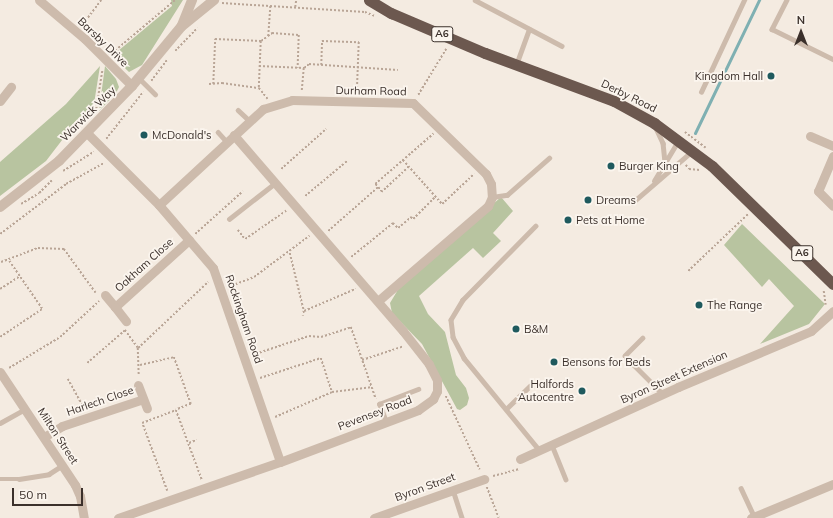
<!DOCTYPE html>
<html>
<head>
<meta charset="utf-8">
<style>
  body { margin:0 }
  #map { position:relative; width:833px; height:518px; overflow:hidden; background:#f4ebe1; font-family:Mulish,sans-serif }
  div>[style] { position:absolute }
  .green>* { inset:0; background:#b8c4a0 }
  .stream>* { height:3px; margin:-1.5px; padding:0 1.5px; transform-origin:1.5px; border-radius:1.5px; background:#7fb0b2 }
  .path>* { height:1.5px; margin-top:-0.75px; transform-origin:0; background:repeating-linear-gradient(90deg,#b9a596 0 2px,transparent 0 4px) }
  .service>* { height:4.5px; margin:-2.25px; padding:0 2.25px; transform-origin:2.25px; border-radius:2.25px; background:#cdbbac }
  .minor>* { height:9px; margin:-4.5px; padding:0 4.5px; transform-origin:4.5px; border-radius:4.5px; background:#cdbbac }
  .tertiary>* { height:10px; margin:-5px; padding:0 5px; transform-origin:5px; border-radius:5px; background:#cdbbac }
  .trunk>* { height:11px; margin:-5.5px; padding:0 5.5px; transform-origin:5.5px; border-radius:5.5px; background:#6c584f }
  .dots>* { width:11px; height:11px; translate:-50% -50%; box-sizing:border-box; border:2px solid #fbf5ee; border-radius:50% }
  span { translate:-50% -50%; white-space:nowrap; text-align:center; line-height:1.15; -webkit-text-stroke:3.5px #fbf5ee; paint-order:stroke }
  .shield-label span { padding:1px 3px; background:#fbf5ee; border:1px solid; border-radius:3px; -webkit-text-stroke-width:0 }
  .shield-label { font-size:10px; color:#3b302b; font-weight:700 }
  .street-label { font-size:11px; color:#3b302b }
  .poi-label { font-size:11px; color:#3b302b }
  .right { translate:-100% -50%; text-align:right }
  .left { translate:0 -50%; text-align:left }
  .north { position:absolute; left:781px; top:12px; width:40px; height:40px; -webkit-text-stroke:3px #fbf5ee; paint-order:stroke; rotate:0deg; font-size:11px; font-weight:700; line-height:16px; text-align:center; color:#3b302b }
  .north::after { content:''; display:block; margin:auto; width:14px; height:18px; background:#3b302b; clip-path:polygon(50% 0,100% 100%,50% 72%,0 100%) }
  .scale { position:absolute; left:12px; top:488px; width:71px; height:18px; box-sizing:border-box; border:2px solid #3b302b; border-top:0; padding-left:5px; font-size:12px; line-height:14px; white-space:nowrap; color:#3b302b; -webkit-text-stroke:3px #fbf5ee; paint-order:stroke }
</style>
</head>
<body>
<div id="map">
  <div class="green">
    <div style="clip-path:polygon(171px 0,183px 0,142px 65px,129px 72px,112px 56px,172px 6px)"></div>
    <div style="clip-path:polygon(100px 66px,93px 110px,69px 131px,46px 161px,0 196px,0 162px,66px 104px)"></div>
    <div style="clip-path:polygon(105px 66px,116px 79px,119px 87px,116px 93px,99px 111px)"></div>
    <div style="clip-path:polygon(501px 197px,513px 211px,493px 233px,501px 241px,483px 258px,473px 248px,419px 296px,428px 314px,445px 332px,456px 375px,466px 388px,469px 398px,467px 405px,460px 410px,457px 409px,422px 344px,392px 313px,390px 303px,399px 288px)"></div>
    <div style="clip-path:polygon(742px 224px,825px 304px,809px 324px,760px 344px,794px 306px,769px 279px,762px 287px,724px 245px)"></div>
  </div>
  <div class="stream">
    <div style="left:695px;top:133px;width:148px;rotate:-64.3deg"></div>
  </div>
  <div class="path">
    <div style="left:222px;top:3px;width:143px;rotate:3.6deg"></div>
    <div style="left:365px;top:12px;width:11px;rotate:22deg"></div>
    <div style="left:295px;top:7px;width:7px;rotate:-82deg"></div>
    <div style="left:83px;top:24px;width:30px;rotate:-53deg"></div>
    <div style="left:268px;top:36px;width:31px;rotate:-86deg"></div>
    <div style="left:261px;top:41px;width:14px;rotate:-36deg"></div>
    <div style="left:272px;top:33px;width:27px;rotate:4deg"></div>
    <div style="left:299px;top:35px;width:33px;rotate:92deg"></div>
    <div style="left:175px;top:51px;width:32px;rotate:-46deg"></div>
    <div style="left:112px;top:53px;width:82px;rotate:-40.1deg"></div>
    <div style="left:321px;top:65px;width:24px;rotate:-88deg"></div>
    <div style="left:322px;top:41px;width:37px;rotate:2deg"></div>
    <div style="left:359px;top:42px;width:51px;rotate:92.2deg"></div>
    <div style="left:259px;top:66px;width:45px;rotate:2.5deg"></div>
    <div style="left:304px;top:68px;width:23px;rotate:95deg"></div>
    <div style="left:304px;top:68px;width:6px;rotate:-39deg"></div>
    <div style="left:309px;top:64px;width:89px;rotate:3.9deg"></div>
    <div style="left:151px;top:81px;width:26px;rotate:-53deg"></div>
    <div style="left:209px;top:84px;width:13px;rotate:-4deg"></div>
    <div style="left:222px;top:83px;width:37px;rotate:8deg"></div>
    <div style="left:259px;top:88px;width:14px;rotate:51deg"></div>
    <div style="left:213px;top:84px;width:45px;rotate:-87.5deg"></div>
    <div style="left:215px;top:39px;width:46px;rotate:2.5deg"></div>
    <div style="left:261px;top:41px;width:47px;rotate:92.4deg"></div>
    <div style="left:418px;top:95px;width:54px;rotate:-58.7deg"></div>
    <div style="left:96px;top:109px;width:39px;rotate:-81deg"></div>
    <div style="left:685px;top:132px;width:26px;rotate:37deg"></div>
    <div style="left:106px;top:139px;width:60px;rotate:-51.8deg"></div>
    <div style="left:403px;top:160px;width:59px;rotate:48.4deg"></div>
    <div style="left:442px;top:204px;width:44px;rotate:-43.2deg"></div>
    <div style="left:686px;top:165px;width:5px;rotate:53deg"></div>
    <div style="left:689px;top:169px;width:11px;rotate:5deg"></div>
    <div style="left:409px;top:167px;width:37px;rotate:137deg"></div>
    <div style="left:382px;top:192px;width:11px;rotate:-131deg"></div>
    <div style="left:375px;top:184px;width:77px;rotate:-40.8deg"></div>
    <div style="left:281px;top:169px;width:60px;rotate:-41.6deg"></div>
    <div style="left:63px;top:171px;width:36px;rotate:-32deg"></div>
    <div style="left:305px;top:196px;width:55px;rotate:-39.8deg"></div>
    <div style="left:21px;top:204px;width:21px;rotate:-31deg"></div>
    <div style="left:39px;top:193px;width:18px;rotate:-45deg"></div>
    <div style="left:238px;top:230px;width:11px;rotate:52deg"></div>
    <div style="left:245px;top:239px;width:51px;rotate:-34.6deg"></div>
    <div style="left:328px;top:231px;width:67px;rotate:-41.3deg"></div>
    <div style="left:0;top:234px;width:83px;rotate:-37.1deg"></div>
    <div style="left:66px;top:184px;width:43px;rotate:-28.9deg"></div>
    <div style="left:195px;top:234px;width:64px;rotate:-41.9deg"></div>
    <div style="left:290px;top:253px;width:60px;rotate:76.4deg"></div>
    <div style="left:304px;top:311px;width:5px;rotate:101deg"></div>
    <div style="left:351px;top:257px;width:54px;rotate:-39deg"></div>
    <div style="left:393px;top:223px;width:7px;rotate:45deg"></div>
    <div style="left:398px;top:228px;width:17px;rotate:-40deg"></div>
    <div style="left:411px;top:217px;width:3px;rotate:45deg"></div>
    <div style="left:413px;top:219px;width:31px;rotate:-45deg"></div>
    <div style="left:1px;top:262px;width:40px;rotate:-21deg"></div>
    <div style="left:38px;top:248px;width:26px;rotate:2deg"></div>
    <div style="left:64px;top:249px;width:54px;rotate:54deg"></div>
    <div style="left:688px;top:271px;width:83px;rotate:-43.5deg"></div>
    <div style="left:228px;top:287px;width:28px;rotate:-21deg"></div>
    <div style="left:254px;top:277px;width:69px;rotate:-36.7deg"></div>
    <div style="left:0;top:289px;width:24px;rotate:-33deg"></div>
    <div style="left:824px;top:291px;width:14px;rotate:82deg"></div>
    <div style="left:304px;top:311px;width:56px;rotate:-23.3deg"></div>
    <div style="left:0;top:337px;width:50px;rotate:-33.7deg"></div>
    <div style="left:42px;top:309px;width:58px;rotate:-124.5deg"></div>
    <div style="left:138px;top:348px;width:96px;rotate:-43.3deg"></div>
    <div style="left:252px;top:355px;width:60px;rotate:-18.4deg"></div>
    <div style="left:309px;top:336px;width:12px;rotate:5deg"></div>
    <div style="left:321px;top:337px;width:32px;rotate:-18deg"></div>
    <div style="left:351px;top:327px;width:76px;rotate:70.9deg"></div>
    <div style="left:362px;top:360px;width:44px;rotate:-18.4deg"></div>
    <div style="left:87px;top:363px;width:50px;rotate:-41deg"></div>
    <div style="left:125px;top:330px;width:22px;rotate:54deg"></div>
    <div style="left:138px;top:348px;width:27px;rotate:88deg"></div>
    <div style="left:140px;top:365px;width:35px;rotate:-13deg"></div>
    <div style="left:174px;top:357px;width:50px;rotate:70.1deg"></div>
    <div style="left:191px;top:404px;width:16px;rotate:158deg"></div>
    <div style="left:9px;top:368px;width:60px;rotate:-31.3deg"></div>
    <div style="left:60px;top:337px;width:53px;rotate:-42.7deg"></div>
    <div style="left:260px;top:378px;width:64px;rotate:-18.2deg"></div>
    <div style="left:321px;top:358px;width:36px;rotate:72deg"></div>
    <div style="left:68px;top:379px;width:31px;rotate:61deg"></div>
    <div style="left:446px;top:396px;width:81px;rotate:65.3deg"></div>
    <div style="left:275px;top:417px;width:62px;rotate:-23.7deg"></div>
    <div style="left:332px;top:392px;width:39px;rotate:-7deg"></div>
    <div style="left:189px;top:443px;width:8px;rotate:-23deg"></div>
    <div style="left:493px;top:476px;width:27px;rotate:-15deg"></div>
    <div style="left:487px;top:487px;width:33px;rotate:69deg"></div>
    <div style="left:167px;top:491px;width:72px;rotate:-110.2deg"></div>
    <div style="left:142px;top:423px;width:36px;rotate:-21deg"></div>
    <div style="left:176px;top:410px;width:75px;rotate:69.6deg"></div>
  </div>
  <div class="service">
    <div style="left:475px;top:0;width:98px;rotate:27.9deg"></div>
    <div style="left:787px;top:0;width:33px;rotate:117deg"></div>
    <div style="left:772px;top:29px;width:68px;rotate:26.2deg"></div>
    <div style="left:516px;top:65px;width:38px;rotate:-70deg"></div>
    <div style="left:139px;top:78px;width:23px;rotate:45deg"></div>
    <div style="left:701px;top:92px;width:102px;rotate:-64.9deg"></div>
    <div style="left:238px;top:110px;width:16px;rotate:43deg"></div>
    <div style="left:656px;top:128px;width:17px;rotate:65deg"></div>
    <div style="left:663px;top:143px;width:19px;rotate:84deg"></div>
    <div style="left:218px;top:132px;width:13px;rotate:48deg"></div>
    <div style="left:654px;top:181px;width:47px;rotate:-59deg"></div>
    <div style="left:492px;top:197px;width:15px;rotate:-8deg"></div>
    <div style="left:507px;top:195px;width:56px;rotate:-41.4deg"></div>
    <div style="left:632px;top:203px;width:78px;rotate:-40.8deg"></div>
    <div style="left:229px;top:219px;width:58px;rotate:-38deg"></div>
    <div style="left:536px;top:226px;width:104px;rotate:134.6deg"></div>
    <div style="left:463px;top:300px;width:23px;rotate:121deg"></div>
    <div style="left:451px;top:320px;width:17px;rotate:83deg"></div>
    <div style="left:453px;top:337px;width:24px;rotate:62deg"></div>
    <div style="left:464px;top:358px;width:120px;rotate:50.7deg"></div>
    <div style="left:643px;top:338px;width:25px;rotate:135deg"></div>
    <div style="left:625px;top:356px;width:54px;rotate:45deg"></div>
    <div style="left:506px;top:409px;width:33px;rotate:-44deg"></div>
    <div style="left:386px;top:422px;width:19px;rotate:-111deg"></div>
    <div style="left:379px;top:404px;width:42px;rotate:-21deg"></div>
    <div style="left:0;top:423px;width:29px;rotate:-29deg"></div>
    <div style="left:552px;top:445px;width:37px;rotate:68deg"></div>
    <div style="left:0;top:479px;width:19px"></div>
    <div style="left:19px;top:479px;width:30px;rotate:-9deg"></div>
    <div style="left:49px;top:474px;width:17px;rotate:-33deg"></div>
    <div style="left:741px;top:488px;width:31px;rotate:65deg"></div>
    <div style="left:453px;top:490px;width:29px;rotate:72deg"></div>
  </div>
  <div class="minor">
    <div style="left:39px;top:0;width:60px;rotate:40.3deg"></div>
    <div style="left:85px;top:39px;width:66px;rotate:45deg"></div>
    <div style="left:0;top:101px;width:18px;rotate:-52deg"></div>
    <div style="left:87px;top:133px;width:102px;rotate:45deg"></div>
    <div style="left:159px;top:205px;width:83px;rotate:49.4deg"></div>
    <div style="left:213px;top:268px;width:205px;rotate:70.9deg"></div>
    <div style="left:810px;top:136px;width:25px;rotate:23deg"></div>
    <div style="left:833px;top:156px;width:38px;rotate:113deg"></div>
    <div style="left:818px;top:191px;width:21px;rotate:45deg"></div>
    <div style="left:159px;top:205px;width:142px;rotate:-42.7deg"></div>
    <div style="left:263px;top:109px;width:30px;rotate:-17deg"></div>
    <div style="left:292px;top:100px;width:121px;rotate:1.4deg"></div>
    <div style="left:413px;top:103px;width:102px;rotate:44.2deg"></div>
    <div style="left:486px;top:174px;width:11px;rotate:63deg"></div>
    <div style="left:491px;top:184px;width:13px;rotate:86deg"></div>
    <div style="left:492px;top:197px;width:10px;rotate:114deg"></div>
    <div style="left:488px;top:206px;width:145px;rotate:139.2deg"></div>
    <div style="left:105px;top:295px;width:16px;rotate:50deg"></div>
    <div style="left:115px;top:307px;width:100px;rotate:-42.2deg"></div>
    <div style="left:115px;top:307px;width:18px;rotate:52deg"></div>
    <div style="left:0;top:372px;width:136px;rotate:56.4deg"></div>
    <div style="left:75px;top:485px;width:12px;rotate:66deg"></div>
    <div style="left:80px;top:496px;width:22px;rotate:80deg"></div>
    <div style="left:138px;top:385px;width:25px;rotate:69deg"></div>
    <div style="left:44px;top:437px;width:21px;rotate:-31deg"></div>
    <div style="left:62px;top:426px;width:85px;rotate:-18.4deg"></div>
    <div style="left:520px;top:459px;width:174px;rotate:-24.5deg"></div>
    <div style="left:678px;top:387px;width:144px;rotate:-22.8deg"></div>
    <div style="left:811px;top:331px;width:30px;rotate:-42deg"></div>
    <div style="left:118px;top:518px;width:171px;rotate:-19.1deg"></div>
    <div style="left:280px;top:462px;width:147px;rotate:-20.6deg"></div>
    <div style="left:418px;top:410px;width:19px;rotate:-36deg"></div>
    <div style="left:433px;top:399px;width:9px;rotate:-63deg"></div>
    <div style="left:437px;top:391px;width:11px;rotate:-90deg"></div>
    <div style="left:437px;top:380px;width:18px;rotate:-117deg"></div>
    <div style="left:429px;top:364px;width:42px;rotate:-128.2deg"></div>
    <div style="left:403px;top:331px;width:259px;rotate:-130.8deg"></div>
    <div style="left:374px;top:518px;width:117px;rotate:-19.5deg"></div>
    <div style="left:751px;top:518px;width:89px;rotate:-22.5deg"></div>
  </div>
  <div class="tertiary">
    <div style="left:182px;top:25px;width:27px;rotate:-68deg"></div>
    <div style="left:0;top:207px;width:75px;rotate:-37.9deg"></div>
    <div style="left:59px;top:161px;width:105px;rotate:-45.8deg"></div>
    <div style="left:132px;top:86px;width:77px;rotate:-50.3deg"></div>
    <div style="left:181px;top:27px;width:43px;rotate:-39.3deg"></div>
  </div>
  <div class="trunk">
    <div style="left:369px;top:0;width:26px;rotate:31deg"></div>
    <div style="left:391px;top:13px;width:102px;rotate:23.1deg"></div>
    <div style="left:485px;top:53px;width:138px;rotate:20.4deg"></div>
    <div style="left:614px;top:101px;width:46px;rotate:28.8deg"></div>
    <div style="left:654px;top:123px;width:72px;rotate:36.6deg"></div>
    <div style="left:712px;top:166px;width:169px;rotate:44.3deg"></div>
  </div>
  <div class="dots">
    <div style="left:771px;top:76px;background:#1f5a5e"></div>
    <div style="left:144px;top:135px;background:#1f5a5e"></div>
    <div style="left:611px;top:166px;background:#1f5a5e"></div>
    <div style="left:588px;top:200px;background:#1f5a5e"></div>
    <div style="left:568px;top:220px;background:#1f5a5e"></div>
    <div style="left:699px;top:305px;background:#1f5a5e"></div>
    <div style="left:516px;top:329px;background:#1f5a5e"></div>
    <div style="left:554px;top:362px;background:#1f5a5e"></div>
    <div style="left:582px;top:391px;background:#1f5a5e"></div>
  </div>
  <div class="shield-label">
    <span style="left:442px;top:34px">A6</span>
    <span style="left:802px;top:253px">A6</span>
  </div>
  <div class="street-label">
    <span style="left:103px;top:42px;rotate:44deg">Barsby Drive</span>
    <span style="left:371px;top:91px;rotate:1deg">Durham Road</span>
    <span style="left:629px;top:96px;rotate:26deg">Derby Road</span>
    <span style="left:88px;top:114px;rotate:-45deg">Warwick Way</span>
    <span style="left:144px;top:265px;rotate:-42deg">Oakham Close</span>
    <span style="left:244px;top:319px;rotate:71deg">Rockingham Road</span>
    <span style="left:674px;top:377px;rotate:-24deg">Byron Street Extension</span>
    <span style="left:100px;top:401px;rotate:-19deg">Harlech Close</span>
    <span style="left:375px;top:413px;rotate:-21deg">Pevensey Road</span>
    <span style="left:58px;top:436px;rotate:57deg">Milton Street</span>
    <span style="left:425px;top:487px;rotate:-20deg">Byron Street</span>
  </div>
  <div class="poi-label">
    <span class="right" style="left:763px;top:76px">Kingdom Hall</span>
    <span class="left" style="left:152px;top:135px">McDonald's</span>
    <span class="left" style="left:619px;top:166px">Burger King</span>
    <span class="left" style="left:596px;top:200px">Dreams</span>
    <span class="left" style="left:576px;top:220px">Pets at Home</span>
    <span class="left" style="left:707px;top:305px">The Range</span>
    <span class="left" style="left:524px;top:329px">B&amp;M</span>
    <span class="left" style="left:562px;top:362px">Bensons for Beds</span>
    <span class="right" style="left:574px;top:391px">Halfords<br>Autocentre</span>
  </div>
  <div class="north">N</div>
  <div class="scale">50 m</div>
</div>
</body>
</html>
